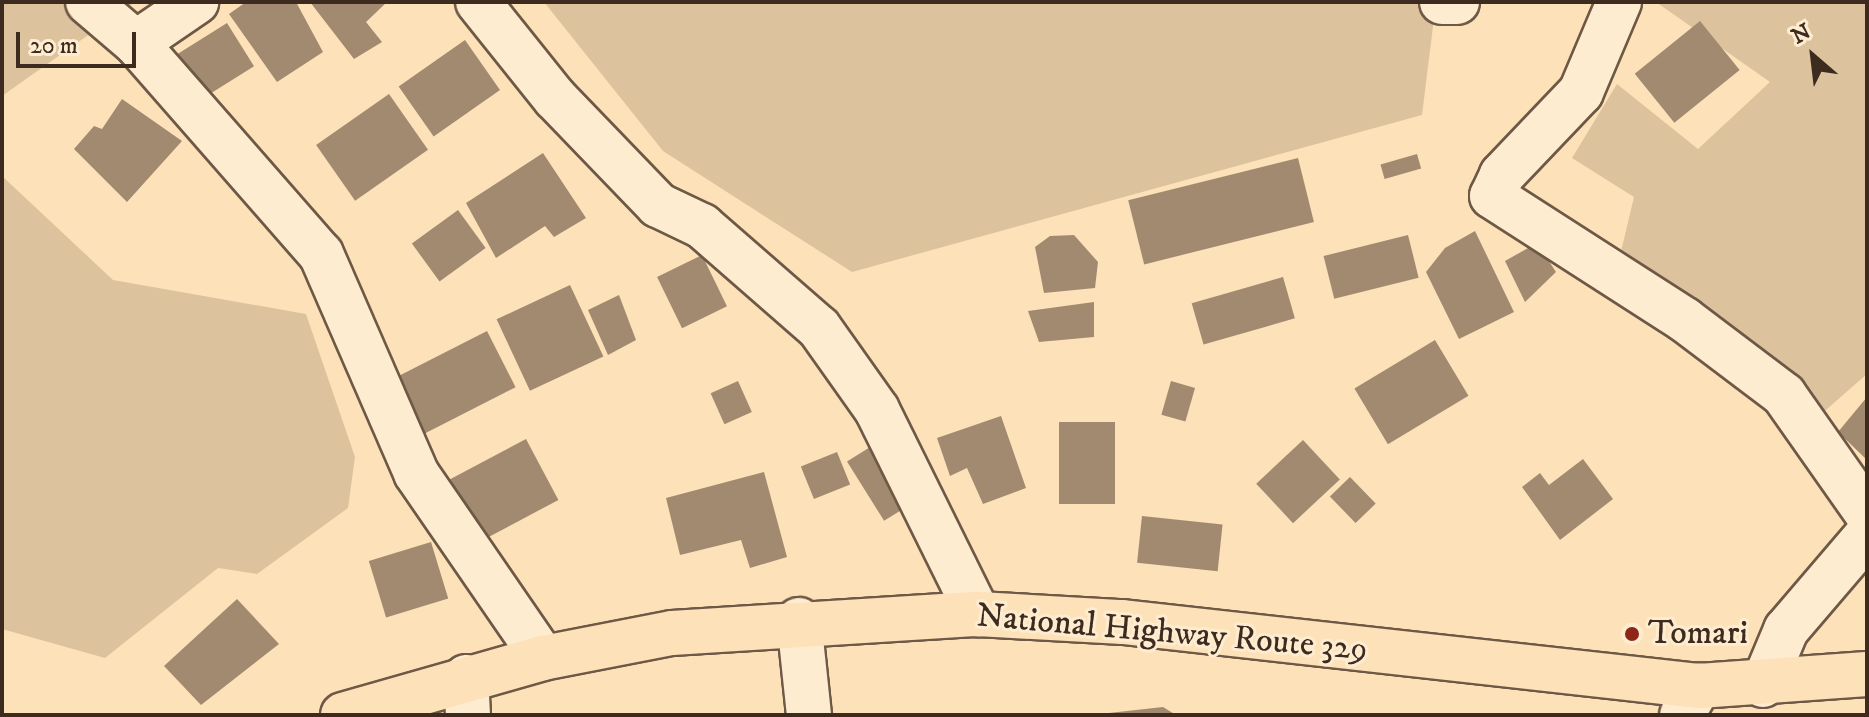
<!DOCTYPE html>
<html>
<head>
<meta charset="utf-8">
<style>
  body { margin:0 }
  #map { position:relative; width:1869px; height:717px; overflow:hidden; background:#fde1b8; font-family:"IM FELL DW Pica",serif }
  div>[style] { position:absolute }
  .green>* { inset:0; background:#ddc29e }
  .building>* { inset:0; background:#a18a6f; transform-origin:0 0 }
  .roads { filter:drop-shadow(2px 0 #6e5846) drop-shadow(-2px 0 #6e5846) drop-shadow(0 2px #6e5846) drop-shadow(0 -2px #6e5846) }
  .minor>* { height:44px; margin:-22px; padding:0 22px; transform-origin:22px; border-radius:22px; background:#feecd1 }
  .highway>* { height:44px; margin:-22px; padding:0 22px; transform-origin:22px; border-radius:22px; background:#fde1b8 }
  .dots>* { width:22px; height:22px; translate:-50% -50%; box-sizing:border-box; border:4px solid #feecd1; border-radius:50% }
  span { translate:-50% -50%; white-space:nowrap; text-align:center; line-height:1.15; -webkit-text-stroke:6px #feecd1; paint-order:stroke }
  .street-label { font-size:34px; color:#3e2b20 }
  .poi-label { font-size:34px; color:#3e2b20 }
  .left { translate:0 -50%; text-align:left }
  .frame { position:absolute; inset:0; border:4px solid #3e2b20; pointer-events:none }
  .north { position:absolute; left:1773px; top:16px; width:80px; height:80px; -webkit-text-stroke:6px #feecd1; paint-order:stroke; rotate:332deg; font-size:22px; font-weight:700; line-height:32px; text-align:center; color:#3e2b20 }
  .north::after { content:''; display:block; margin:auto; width:28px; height:36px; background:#3e2b20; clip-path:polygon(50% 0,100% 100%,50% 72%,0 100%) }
  .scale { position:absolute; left:16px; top:32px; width:120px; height:36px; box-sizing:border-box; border:4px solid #3e2b20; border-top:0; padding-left:10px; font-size:24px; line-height:28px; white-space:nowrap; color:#3e2b20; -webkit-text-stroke:6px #feecd1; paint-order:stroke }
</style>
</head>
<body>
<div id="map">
  <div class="green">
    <div style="clip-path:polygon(2px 2px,135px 2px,2px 96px)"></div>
    <div style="clip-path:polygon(544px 2px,1436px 2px,1422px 115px,852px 272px,663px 151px)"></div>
    <div style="clip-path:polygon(1656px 2px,1867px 2px,1867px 374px,1819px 416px,1774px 359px,1619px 260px,1634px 197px,1572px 158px,1617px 84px,1698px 149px,1770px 82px)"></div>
    <div style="clip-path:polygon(2px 176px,113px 280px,306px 314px,355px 457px,348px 508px,257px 574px,218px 568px,105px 658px,2px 629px)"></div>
  </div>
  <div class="building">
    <div style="clip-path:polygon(246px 2px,296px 2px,323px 52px,277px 82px,229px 14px)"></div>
    <div style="clip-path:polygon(310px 2px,387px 2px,366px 22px,382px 42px,354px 59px)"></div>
    <div style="left:1700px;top:21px;width:63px;height:84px;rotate:51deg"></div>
    <div style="left:227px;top:23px;width:51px;height:63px;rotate:58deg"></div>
    <div style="left:465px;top:40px;width:61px;height:81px;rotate:55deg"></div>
    <div style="left:389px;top:94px;width:68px;height:89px;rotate:55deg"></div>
    <div style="clip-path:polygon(122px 99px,182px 141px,127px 202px,74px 149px,94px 126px,102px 129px)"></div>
    <div style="clip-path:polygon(543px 153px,586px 218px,554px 237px,545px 226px,496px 258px,466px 203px)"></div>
    <div style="left:1417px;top:154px;width:15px;height:38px;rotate:74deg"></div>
    <div style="left:1298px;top:158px;width:66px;height:175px;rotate:76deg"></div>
    <div style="left:458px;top:210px;width:47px;height:57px;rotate:54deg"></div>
    <div style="clip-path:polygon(1475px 231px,1514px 312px,1459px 339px,1426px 272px,1445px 248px)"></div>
    <div style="clip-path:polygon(1074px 235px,1098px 262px,1095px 288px,1044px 293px,1035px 247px,1050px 236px)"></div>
    <div style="left:1408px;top:235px;width:44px;height:87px;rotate:76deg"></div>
    <div style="clip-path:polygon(1537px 243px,1556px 272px,1525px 302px,1505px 261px)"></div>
    <div style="left:702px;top:255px;width:57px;height:50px;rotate:64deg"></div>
    <div style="left:1283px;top:277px;width:43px;height:95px;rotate:74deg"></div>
    <div style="left:570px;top:285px;width:79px;height:81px;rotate:65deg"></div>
    <div style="clip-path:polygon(619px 295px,636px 340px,608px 355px,588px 310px)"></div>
    <div style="clip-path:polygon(1094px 302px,1094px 337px,1039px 342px,1028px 311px)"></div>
    <div style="left:487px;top:331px;width:63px;height:108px;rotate:63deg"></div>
    <div style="left:1435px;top:340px;width:65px;height:94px;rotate:59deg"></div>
    <div style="left:738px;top:381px;width:34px;height:30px;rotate:66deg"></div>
    <div style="left:1171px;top:381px;width:25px;height:35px;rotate:16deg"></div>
    <div style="clip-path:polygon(1867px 397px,1867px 460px,1838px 432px)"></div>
    <div style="clip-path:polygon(1001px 416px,1026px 488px,983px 504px,967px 468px,950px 476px,937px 438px)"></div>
    <div style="left:1115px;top:422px;width:82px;height:56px;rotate:90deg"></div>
    <div style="left:526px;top:439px;width:69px;height:87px;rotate:62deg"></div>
    <div style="left:1303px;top:440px;width:54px;height:64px;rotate:47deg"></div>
    <div style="left:875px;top:444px;width:70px;height:33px;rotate:58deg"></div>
    <div style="left:837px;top:452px;width:35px;height:39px;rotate:68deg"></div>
    <div style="clip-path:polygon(1583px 459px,1613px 499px,1560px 540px,1522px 487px,1540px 473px,1549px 485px)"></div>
    <div style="clip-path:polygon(764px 472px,787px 557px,750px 568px,741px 540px,680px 555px,666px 498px)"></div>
    <div style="left:1350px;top:477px;width:37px;height:28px;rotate:46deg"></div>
    <div style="left:1142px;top:516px;width:81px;height:47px;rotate:6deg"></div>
    <div style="left:431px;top:542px;width:59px;height:65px;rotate:73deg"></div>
    <div style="clip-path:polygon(237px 599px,279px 644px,201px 705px,164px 666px)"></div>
    <div style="clip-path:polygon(1163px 707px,1176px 715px,1110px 715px,1109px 713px)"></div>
  </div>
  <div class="roads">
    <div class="minor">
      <div style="left:88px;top:2px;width:63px;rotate:40.5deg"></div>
      <div style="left:136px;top:43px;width:281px;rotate:48.8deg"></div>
      <div style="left:321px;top:254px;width:239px;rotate:66.5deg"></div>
      <div style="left:416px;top:473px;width:224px;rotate:55.5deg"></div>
      <div style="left:478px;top:2px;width:123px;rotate:51.3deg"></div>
      <div style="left:555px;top:98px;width:149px;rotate:46.1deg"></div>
      <div style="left:658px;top:205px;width:49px;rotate:25.5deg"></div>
      <div style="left:702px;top:226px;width:155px;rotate:41.1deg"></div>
      <div style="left:819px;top:328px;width:100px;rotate:54.7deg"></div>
      <div style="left:877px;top:410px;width:228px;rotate:63.7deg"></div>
      <div style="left:1442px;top:2px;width:15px"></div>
      <div style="left:1619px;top:2px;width:98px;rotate:112.9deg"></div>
      <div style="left:1581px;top:92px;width:115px;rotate:133.6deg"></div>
      <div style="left:1502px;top:175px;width:23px;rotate:115deg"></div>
      <div style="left:1492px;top:196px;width:229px;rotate:32.7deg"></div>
      <div style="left:1685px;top:320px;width:124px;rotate:37.1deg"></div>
      <div style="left:1784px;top:395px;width:144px;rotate:54.9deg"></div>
      <div style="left:136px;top:43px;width:73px;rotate:-34.3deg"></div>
      <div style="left:799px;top:620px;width:96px;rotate:84deg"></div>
      <div style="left:466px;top:677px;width:38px;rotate:87deg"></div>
      <div style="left:1763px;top:685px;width:60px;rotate:-67.3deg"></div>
      <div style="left:1786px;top:630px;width:125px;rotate:-49.5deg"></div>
      <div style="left:1682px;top:715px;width:34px;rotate:-60deg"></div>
    </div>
    <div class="highway">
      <div style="left:343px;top:715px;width:208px;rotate:-15.9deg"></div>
      <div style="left:543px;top:658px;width:131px;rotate:-11deg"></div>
      <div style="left:672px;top:633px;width:307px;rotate:-3.6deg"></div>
      <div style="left:978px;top:614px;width:145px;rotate:3.2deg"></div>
      <div style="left:1123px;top:622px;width:580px;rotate:6.34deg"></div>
      <div style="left:1699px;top:686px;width:168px;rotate:-4.1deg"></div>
    </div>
  </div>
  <div class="dots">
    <div style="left:1632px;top:634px;background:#8f2418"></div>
  </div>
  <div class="street-label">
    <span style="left:1172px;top:633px;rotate:5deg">National Highway Route 329</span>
  </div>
  <div class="poi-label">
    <span class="left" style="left:1648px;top:634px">Tomari</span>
  </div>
  <div class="frame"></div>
  <div class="north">N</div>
  <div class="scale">20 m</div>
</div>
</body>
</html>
